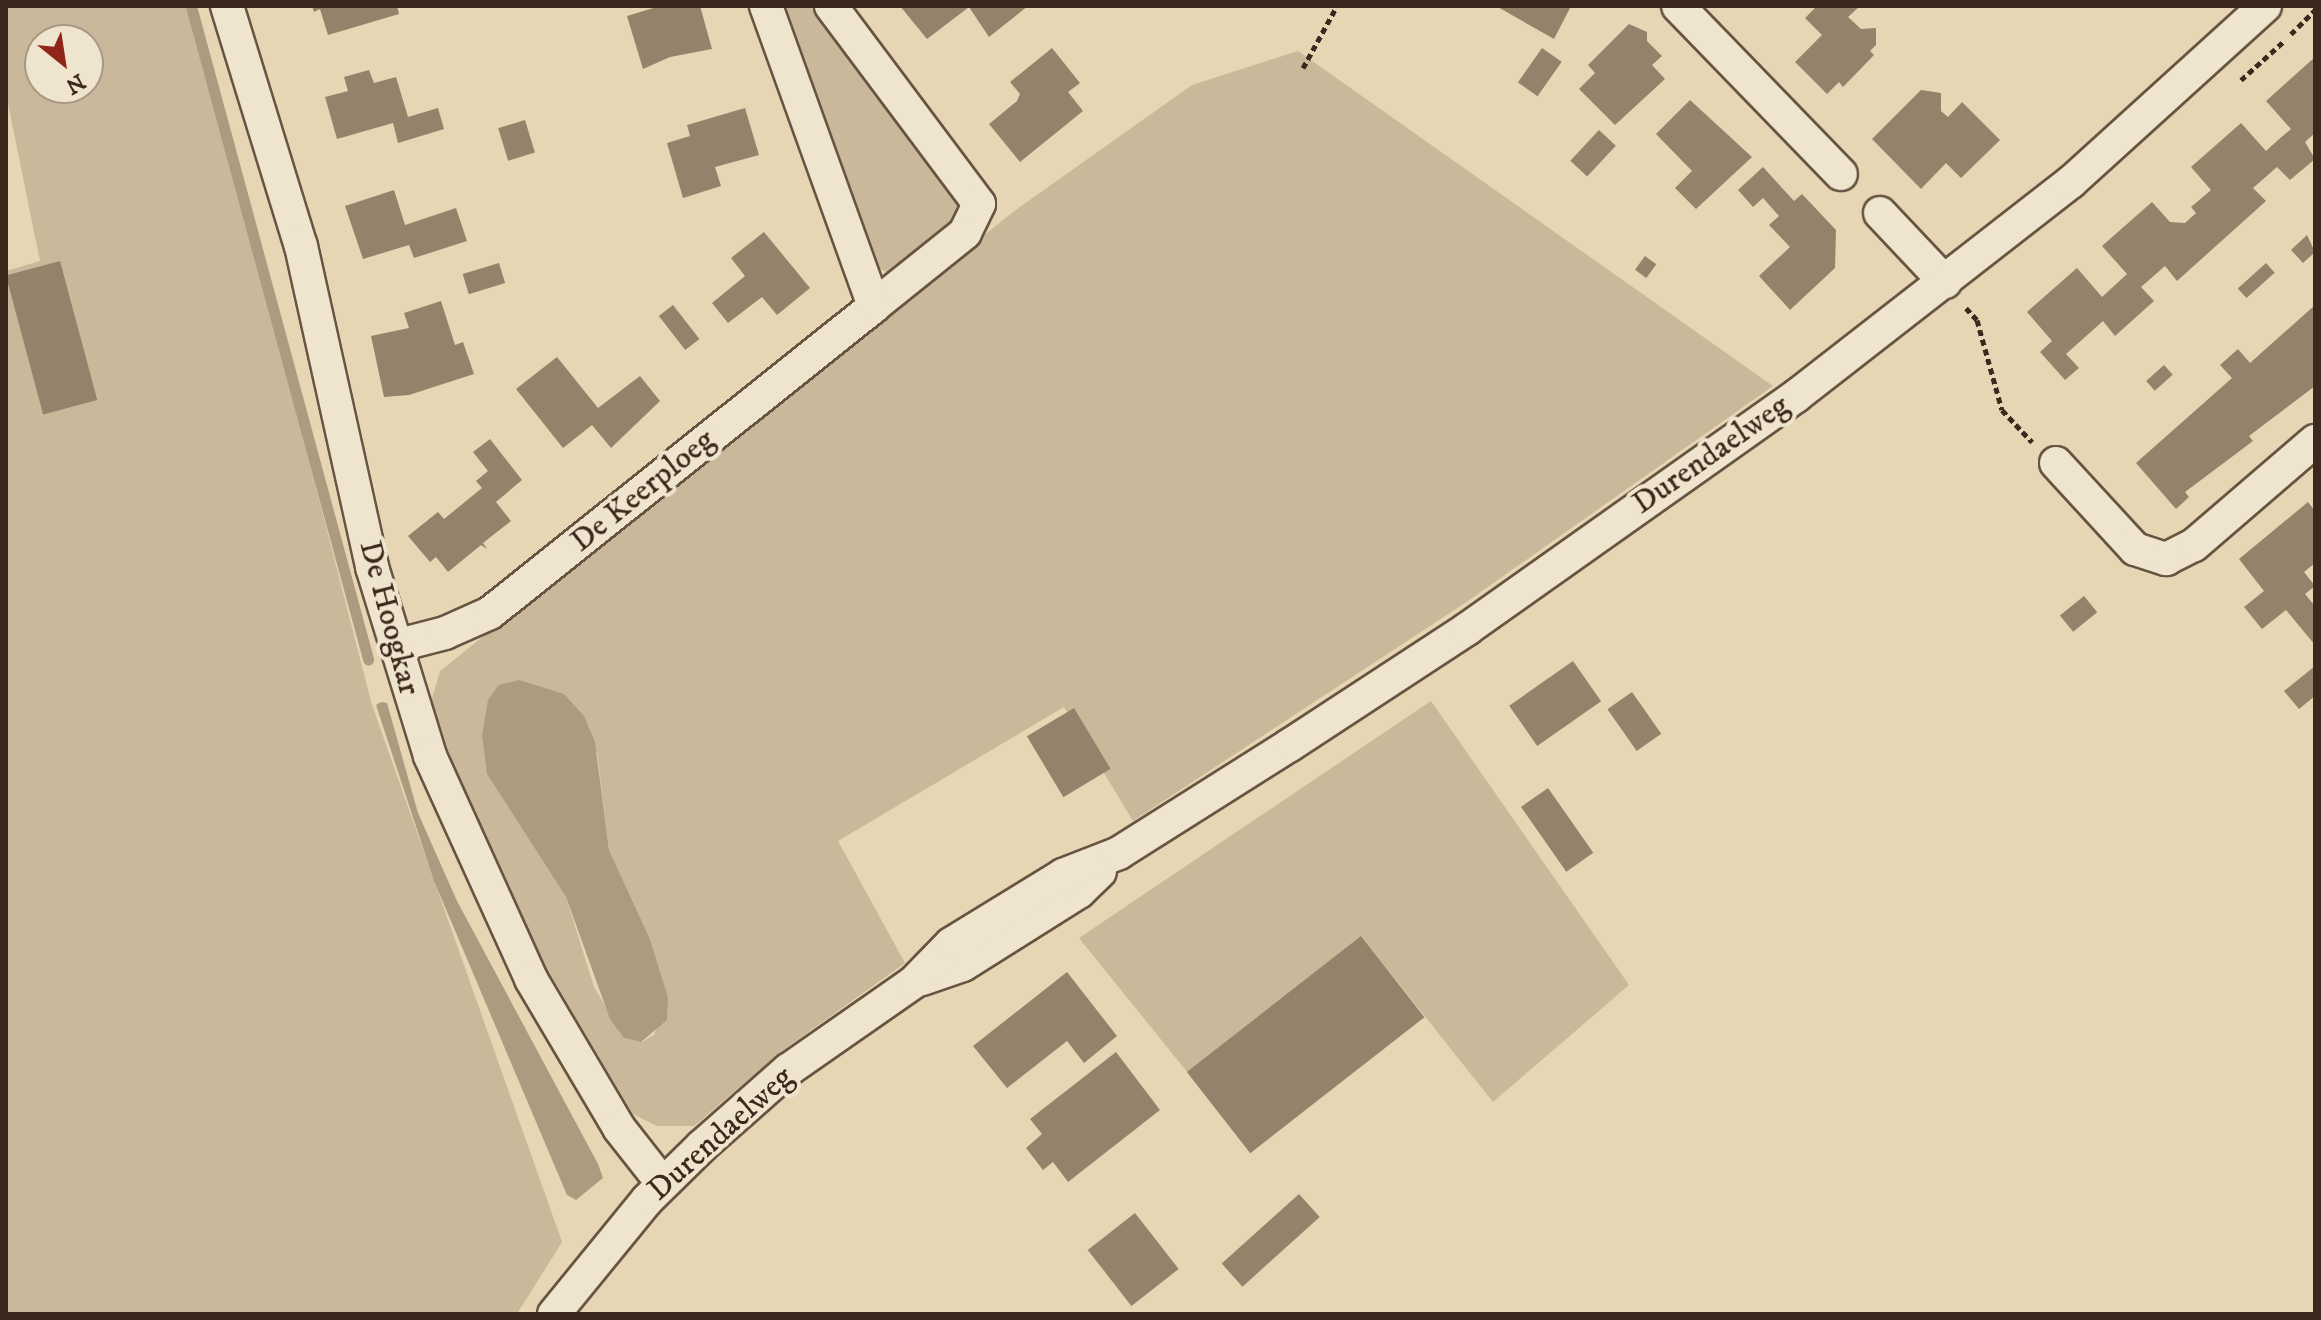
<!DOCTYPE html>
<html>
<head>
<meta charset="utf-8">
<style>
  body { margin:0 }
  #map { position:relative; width:2321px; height:1320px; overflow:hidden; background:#e6d6b3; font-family:"IM FELL DW Pica",serif }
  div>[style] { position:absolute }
  .green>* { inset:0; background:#c9b89a }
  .water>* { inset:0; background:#ad9b80 }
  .stream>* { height:11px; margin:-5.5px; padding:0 5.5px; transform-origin:5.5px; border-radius:5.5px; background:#ad9b80 }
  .building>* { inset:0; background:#95826b; transform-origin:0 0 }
  .path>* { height:5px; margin-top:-2.5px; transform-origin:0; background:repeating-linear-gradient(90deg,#3d281d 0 6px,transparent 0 10px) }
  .roads { filter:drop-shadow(2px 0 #675442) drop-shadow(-2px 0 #675442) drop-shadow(0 2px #675442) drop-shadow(0 -2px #675442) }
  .street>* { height:32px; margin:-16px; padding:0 16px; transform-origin:16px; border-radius:16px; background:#efe4ce }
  span { translate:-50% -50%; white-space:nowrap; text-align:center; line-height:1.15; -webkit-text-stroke:8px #efe4ce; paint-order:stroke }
  .street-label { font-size:32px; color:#3d281d }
  .frame { position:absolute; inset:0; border:8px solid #3d281d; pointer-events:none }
  .north { position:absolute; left:24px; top:24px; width:80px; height:80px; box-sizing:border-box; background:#efe4ce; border:2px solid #a89987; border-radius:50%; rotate:150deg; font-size:22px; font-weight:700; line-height:32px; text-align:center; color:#3d281d }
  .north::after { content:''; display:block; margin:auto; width:28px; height:36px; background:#8f2418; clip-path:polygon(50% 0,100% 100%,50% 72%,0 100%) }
</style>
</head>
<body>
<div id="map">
  <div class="green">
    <div style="clip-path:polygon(evenodd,6px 6px,192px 6px,372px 705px,562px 1242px,517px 1314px,6px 1314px,6px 271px,40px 261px,6px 94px,6px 6px,40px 40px,88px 40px,88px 88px,40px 88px,40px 40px)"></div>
    <div style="clip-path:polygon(783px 6px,814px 6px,960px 199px,954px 223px,888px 273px,873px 265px)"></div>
    <div style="clip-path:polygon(evenodd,1298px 51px,1773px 386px,1465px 603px,1133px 821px,1064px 707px,838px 841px,905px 963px,779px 1053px,694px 1126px,657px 1126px,633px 1114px,511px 908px,430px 705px,440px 671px,1013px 212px,1192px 85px,1298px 51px,597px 752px,609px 850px,650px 939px,668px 997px,654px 1035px,642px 1042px,624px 1038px,594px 987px,566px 897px,487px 774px,597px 752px)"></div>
    <div style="clip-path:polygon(1431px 701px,1629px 985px,1493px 1102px,1361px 936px,1188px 1073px,1079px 938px)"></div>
  </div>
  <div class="water">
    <div style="clip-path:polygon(519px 680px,564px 694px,584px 716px,595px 742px,609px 850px,650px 939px,668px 997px,667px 1020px,641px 1042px,624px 1038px,610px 1019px,566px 897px,487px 774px,482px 735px,488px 700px,499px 685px)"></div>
    <div style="clip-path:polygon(381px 702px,387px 703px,418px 813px,457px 901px,598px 1164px,603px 1178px,576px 1200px,567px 1195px,434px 881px,376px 705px)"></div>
  </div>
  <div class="stream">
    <div style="left:191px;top:6px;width:677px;rotate:74.83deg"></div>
  </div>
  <div class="building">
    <div style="clip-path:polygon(312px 6px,397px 6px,399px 14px,328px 35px,320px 9px,314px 12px)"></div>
    <div style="clip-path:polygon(660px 6px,700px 6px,712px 49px,670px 57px,643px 69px,627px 16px)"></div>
    <div style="clip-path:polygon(900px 6px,1028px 6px,989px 37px,969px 7px,927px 39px)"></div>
    <div style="clip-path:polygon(1496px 6px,1571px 6px,1554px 39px)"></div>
    <div style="clip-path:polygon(1817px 6px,1860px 6px,1848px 17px,1861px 29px,1876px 28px,1876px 45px,1870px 51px,1874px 55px,1843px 87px,1839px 82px,1827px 94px,1795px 62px,1822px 35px,1805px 18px)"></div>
    <div style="clip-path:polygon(1629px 24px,1647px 32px,1647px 41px,1662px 56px,1652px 65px,1665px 79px,1615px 125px,1579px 89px,1595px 73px,1588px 65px)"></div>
    <div style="clip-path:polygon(1052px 48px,1080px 83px,1068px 92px,1083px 111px,1020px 162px,989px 124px,1017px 101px,1020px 94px,1010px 82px)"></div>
    <div style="left:1542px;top:48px;width:24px;height:42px;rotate:35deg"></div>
    <div style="clip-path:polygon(2315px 57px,2315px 133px,2305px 142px,2315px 159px,2290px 180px,2277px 167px,2253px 188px,2266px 201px,2177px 281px,2165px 266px,2141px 287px,2154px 301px,2115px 336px,2103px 321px,2066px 354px,2079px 368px,2065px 380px,2040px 352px,2052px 341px,2027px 312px,2077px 268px,2102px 297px,2127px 274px,2102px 246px,2152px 202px,2170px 222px,2185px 223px,2196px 213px,2191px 207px,2211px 190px,2191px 167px,2241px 123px,2266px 151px,2278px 140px,2291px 129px,2266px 101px)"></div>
    <div style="clip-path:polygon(369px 70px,374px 83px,396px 77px,408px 117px,438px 108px,444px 129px,398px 143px,393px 123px,337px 139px,325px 97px,348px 91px,344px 77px)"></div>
    <div style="clip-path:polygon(1921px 90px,1941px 93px,1941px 111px,1948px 117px,1962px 102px,2000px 140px,1961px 178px,1946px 163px,1921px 189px,1872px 139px)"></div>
    <div style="clip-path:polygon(1690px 100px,1752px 157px,1696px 209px,1675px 188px,1692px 171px,1656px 134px)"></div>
    <div style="clip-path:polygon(745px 108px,759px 155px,715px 167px,721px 186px,683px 198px,667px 143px,690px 136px,687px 125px)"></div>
    <div style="left:525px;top:120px;width:34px;height:28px;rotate:73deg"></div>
    <div style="left:1599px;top:130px;width:23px;height:42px;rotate:43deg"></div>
    <div style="clip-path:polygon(1763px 167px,1794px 201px,1802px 194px,1836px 230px,1835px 268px,1790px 310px,1759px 276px,1790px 247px,1769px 225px,1779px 216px,1763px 198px,1753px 207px,1738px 190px)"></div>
    <div style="clip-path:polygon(394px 190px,405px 225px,456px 208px,467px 241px,414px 258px,409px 245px,363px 259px,345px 206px)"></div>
    <div style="clip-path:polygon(764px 232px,810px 288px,777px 315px,762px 297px,728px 323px,712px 303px,745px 276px,731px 258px)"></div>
    <div style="clip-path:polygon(2307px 235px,2315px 252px,2303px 263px,2291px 250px)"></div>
    <div style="left:1645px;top:256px;width:14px;height:17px;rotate:36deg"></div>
    <div style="left:60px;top:261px;width:144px;height:56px;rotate:75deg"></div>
    <div style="left:499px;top:263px;width:21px;height:38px;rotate:73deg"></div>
    <div style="left:2266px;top:263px;width:13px;height:38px;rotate:48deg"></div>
    <div style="clip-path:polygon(441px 301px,455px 345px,463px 342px,474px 374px,409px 395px,384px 397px,371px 336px,409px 328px,404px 313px)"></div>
    <div style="left:673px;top:305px;width:43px;height:18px;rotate:52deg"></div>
    <div style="clip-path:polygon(2315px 305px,2315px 386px,2249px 436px,2253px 441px,2185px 492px,2189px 497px,2176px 509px,2136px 463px,2232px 378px,2220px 365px,2238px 349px,2250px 363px)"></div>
    <div style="clip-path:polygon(557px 357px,598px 408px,640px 376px,660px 401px,611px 448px,592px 425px,563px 448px,516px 389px)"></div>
    <div style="left:2164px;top:365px;width:13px;height:24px;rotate:48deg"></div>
    <div style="clip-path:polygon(490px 439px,522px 480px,496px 502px,511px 521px,483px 543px,487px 549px,481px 545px,448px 572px,436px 557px,430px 562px,408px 536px,438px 512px,444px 519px,482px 488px,476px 481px,488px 471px,473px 452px)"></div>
    <div style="clip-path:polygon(2308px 502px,2315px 511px,2315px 563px,2304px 572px,2315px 586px,2305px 594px,2315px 606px,2315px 645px,2286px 610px,2262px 629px,2244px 607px,2264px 591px,2239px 559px)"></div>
    <div style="left:2084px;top:596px;width:21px;height:31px;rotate:51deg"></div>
    <div style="left:1573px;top:661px;width:49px;height:78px;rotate:55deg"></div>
    <div style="clip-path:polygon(2315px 666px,2315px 696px,2299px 709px,2284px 691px)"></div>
    <div style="left:1632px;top:692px;width:51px;height:30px;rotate:55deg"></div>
    <div style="left:1074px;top:708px;width:71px;height:55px;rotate:59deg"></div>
    <div style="left:1548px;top:788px;width:79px;height:33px;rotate:55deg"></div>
    <div style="left:1361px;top:936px;width:103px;height:221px;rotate:52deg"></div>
    <div style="clip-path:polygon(1067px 972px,1117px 1036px,1084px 1063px,1067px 1041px,1007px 1088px,973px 1046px)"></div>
    <div style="clip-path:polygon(1116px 1052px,1160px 1110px,1068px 1182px,1053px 1162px,1043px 1170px,1026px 1148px,1042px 1134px,1030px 1119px)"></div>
    <div style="left:1299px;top:1194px;width:31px;height:104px;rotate:48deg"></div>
    <div style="left:1135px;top:1213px;width:71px;height:60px;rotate:52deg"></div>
  </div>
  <div class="path">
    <div style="left:2291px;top:34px;width:34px;rotate:-45deg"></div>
    <div style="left:1303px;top:68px;width:71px;rotate:-61.3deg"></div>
    <div style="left:2241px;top:80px;width:58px;rotate:-42.2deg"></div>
    <div style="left:1966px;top:308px;width:16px;rotate:47deg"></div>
    <div style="left:1977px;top:320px;width:93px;rotate:74.5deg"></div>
    <div style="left:2002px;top:410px;width:44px;rotate:46.8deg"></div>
  </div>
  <div class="roads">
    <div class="street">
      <div style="left:227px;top:6px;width:251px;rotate:72.9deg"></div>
      <div style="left:301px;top:246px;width:329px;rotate:77.5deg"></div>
      <div style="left:372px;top:567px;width:198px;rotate:72.9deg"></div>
      <div style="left:430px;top:756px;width:245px;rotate:65.6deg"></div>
      <div style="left:531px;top:979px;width:173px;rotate:59.4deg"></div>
      <div style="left:619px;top:1128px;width:71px;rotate:51.8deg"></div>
      <div style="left:831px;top:6px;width:247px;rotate:53.2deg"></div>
      <div style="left:979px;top:204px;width:32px;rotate:116deg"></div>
      <div style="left:965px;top:233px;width:117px;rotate:141.3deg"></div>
      <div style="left:1678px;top:6px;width:234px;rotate:45.9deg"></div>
      <div style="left:1880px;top:213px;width:95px;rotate:46.7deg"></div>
      <div style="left:2056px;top:463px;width:117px;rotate:47.4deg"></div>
      <div style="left:2135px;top:549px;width:33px;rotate:18deg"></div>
      <div style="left:2166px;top:559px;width:31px;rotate:-27deg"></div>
      <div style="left:2194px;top:545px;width:160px;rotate:-40.7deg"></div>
      <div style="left:395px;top:646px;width:52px;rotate:-14.6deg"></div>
      <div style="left:445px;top:633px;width:49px;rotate:-24deg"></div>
      <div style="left:490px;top:613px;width:492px;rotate:-38.6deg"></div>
      <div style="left:874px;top:306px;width:319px;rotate:-109.8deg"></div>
      <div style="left:922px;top:979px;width:43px;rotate:-18.9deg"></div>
      <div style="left:963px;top:965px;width:137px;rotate:-32.2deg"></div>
      <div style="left:1079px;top:892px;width:29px;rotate:-44deg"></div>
      <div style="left:554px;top:1314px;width:147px;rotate:-50.8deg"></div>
      <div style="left:647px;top:1200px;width:77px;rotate:-44.5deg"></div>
      <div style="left:702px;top:1146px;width:115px;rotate:-41.5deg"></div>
      <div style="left:788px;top:1070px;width:154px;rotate:-34.9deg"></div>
      <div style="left:914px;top:982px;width:53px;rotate:-45.8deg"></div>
      <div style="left:951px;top:944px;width:132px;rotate:-31.6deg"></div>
      <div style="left:1063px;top:875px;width:60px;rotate:-21.4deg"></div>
      <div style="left:1119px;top:853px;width:202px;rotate:-32.3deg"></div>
      <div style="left:1290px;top:745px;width:212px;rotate:-33.2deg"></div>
      <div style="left:1467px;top:629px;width:403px;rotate:-35.3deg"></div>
      <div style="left:1796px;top:396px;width:348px;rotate:-37.9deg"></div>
      <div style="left:2071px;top:182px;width:262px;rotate:-42.2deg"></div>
    </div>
  </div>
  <div class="street-label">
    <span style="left:1711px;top:455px;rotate:-35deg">Durendaelweg</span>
    <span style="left:643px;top:491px;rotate:-39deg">De Keerploeg</span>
    <span style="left:389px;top:618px;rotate:75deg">De Hoogkar</span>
    <span style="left:721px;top:1134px;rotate:-42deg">Durendaelweg</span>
  </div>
  <div class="frame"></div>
  <div class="north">N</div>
</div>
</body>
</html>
